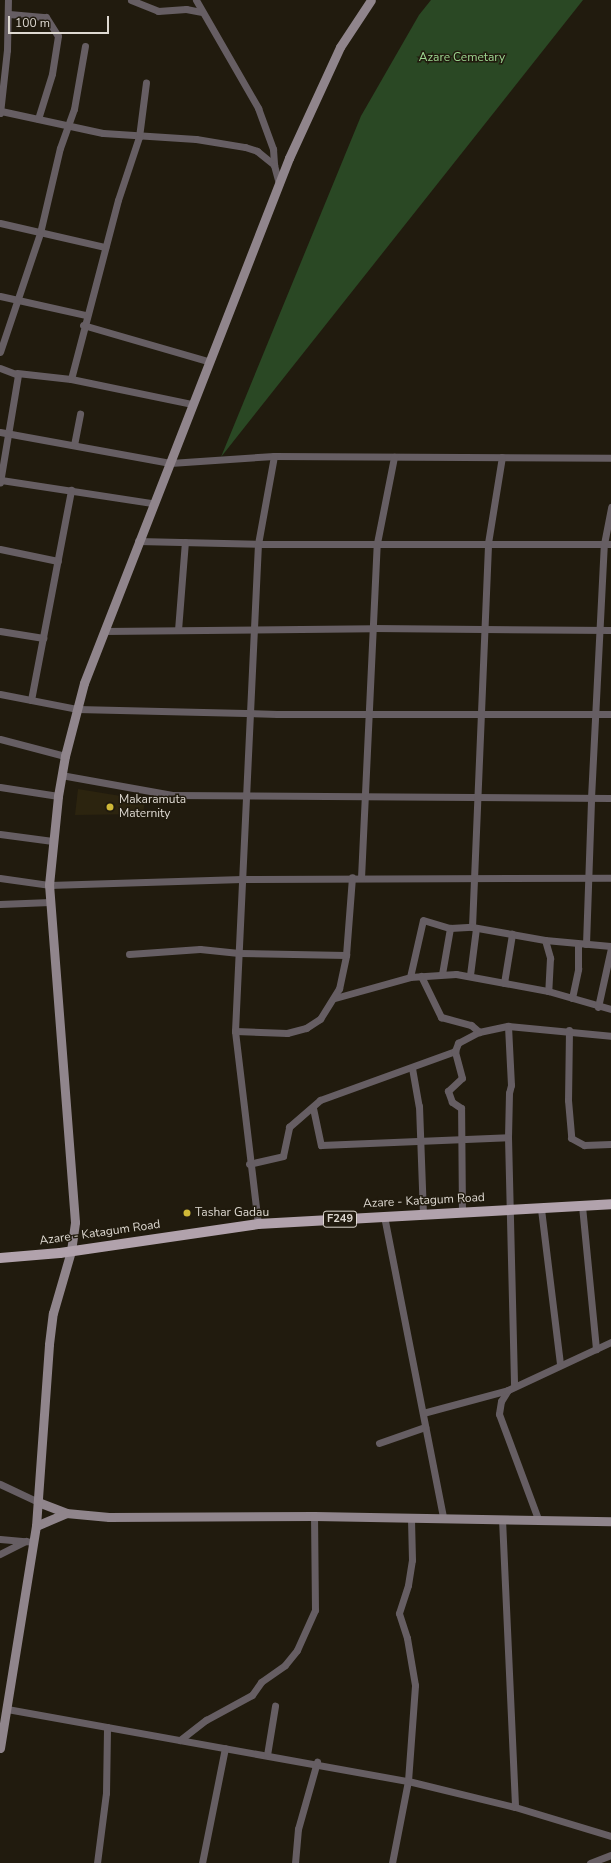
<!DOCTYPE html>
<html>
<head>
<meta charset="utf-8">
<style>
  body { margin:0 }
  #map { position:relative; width:611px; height:1863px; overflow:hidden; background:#211b0e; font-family:"Nunito Sans",sans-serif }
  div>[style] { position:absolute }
  .built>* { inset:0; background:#2c240f }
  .green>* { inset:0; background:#2a4824 }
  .street>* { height:7px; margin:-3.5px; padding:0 3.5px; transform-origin:3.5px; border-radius:3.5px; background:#665e63 }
  .secondary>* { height:9px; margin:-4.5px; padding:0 4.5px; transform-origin:4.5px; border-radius:4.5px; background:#90858c }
  .primary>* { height:10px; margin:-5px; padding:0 5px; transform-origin:5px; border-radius:5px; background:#b1a2ac }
  .dots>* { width:11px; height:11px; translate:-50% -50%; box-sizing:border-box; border:2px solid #211b0e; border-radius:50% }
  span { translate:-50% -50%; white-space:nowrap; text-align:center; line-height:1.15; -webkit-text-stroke:3px #211b0e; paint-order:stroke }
  .shield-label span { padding:1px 3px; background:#211b0e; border:1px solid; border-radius:3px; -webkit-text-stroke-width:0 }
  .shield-label { font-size:11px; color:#ded9d1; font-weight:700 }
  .park-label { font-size:12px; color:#9dd691 }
  .poi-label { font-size:12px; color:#ded9d1 }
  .left { translate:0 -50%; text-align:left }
  .street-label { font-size:12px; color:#ded9d1 }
  .scale { position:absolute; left:8px; top:16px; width:101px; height:18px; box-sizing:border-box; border:2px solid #ded9d1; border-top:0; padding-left:5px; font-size:12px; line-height:14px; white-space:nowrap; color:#ded9d1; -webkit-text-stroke:3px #211b0e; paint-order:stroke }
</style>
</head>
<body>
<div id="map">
  <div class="built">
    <div style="clip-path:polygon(78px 789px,145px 800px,143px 814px,75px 815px)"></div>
  </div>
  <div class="green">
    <div style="clip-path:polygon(431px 0,583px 0,221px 457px,361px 116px,419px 15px)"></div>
  </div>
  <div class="street">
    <div style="left:131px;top:0;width:29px;rotate:22deg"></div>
    <div style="left:158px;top:11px;width:28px;rotate:-4deg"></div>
    <div style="left:186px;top:9px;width:15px;rotate:11deg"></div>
    <div style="left:196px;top:0;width:125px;rotate:60.1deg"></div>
    <div style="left:258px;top:108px;width:44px;rotate:69.9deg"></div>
    <div style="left:273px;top:149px;width:16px;rotate:86deg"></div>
    <div style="left:9px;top:14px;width:37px;rotate:5deg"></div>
    <div style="left:46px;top:17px;width:22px;rotate:58deg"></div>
    <div style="left:58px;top:36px;width:38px;rotate:99deg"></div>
    <div style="left:52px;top:74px;width:47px;rotate:107.3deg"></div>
    <div style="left:1px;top:111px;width:104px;rotate:12.2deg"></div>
    <div style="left:103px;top:133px;width:93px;rotate:3.7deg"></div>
    <div style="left:196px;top:139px;width:50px;rotate:9.3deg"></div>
    <div style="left:245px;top:147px;width:13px;rotate:18deg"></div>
    <div style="left:257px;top:151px;width:22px;rotate:39deg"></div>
    <div style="left:274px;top:165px;width:20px;rotate:75deg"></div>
    <div style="left:0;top:113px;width:63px;rotate:-83.7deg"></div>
    <div style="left:7px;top:50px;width:50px;rotate:-88.9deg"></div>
    <div style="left:0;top:223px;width:108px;rotate:12.9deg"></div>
    <div style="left:0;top:296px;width:88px;rotate:12.5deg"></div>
    <div style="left:83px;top:325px;width:130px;rotate:16.1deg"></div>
    <div style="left:0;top:352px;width:126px;rotate:-71.4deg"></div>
    <div style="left:40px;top:233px;width:87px;rotate:-76.8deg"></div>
    <div style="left:60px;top:148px;width:41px;rotate:-70.3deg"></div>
    <div style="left:74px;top:109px;width:64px;rotate:-80.1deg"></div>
    <div style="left:0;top:368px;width:19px;rotate:21deg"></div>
    <div style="left:18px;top:375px;width:109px;rotate:99.5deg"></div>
    <div style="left:17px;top:373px;width:54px;rotate:6.3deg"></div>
    <div style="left:71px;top:379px;width:124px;rotate:11.7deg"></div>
    <div style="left:71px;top:379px;width:185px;rotate:-75.3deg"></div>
    <div style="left:118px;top:200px;width:66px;rotate:-71.6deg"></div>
    <div style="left:139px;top:137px;width:55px;rotate:-82.7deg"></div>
    <div style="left:0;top:432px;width:173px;rotate:10.3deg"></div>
    <div style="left:170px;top:463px;width:104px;rotate:-3.9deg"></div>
    <div style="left:274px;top:456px;width:337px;rotate:0.3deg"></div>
    <div style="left:74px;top:445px;width:32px;rotate:-79deg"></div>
    <div style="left:1px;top:480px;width:153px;rotate:8.7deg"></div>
    <div style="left:138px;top:541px;width:120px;rotate:1.4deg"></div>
    <div style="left:258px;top:544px;width:353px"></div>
    <div style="left:0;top:549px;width:59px;rotate:11.7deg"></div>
    <div style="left:178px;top:630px;width:88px;rotate:-85.5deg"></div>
    <div style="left:0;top:631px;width:44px;rotate:9.2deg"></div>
    <div style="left:104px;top:631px;width:269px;rotate:-0.6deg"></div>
    <div style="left:373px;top:628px;width:238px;rotate:0.5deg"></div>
    <div style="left:0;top:694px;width:78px;rotate:11deg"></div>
    <div style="left:77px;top:709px;width:200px;rotate:1.4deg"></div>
    <div style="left:277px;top:714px;width:334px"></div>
    <div style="left:31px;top:700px;width:214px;rotate:-79.2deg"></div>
    <div style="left:0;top:739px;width:67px;rotate:14.7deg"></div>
    <div style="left:61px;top:775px;width:113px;rotate:10.2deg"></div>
    <div style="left:172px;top:795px;width:439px;rotate:0.4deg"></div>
    <div style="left:0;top:787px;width:59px;rotate:8.8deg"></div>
    <div style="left:0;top:834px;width:53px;rotate:7.5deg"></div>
    <div style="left:0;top:878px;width:49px;rotate:8.1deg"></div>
    <div style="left:49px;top:885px;width:193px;rotate:-1.8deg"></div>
    <div style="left:242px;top:879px;width:369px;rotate:-0.2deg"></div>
    <div style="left:361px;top:878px;width:335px;rotate:-87.3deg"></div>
    <div style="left:377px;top:543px;width:88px;rotate:-78.8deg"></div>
    <div style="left:0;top:904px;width:50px;rotate:-2.3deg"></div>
    <div style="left:472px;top:927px;width:384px;rotate:-87.6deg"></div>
    <div style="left:488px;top:543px;width:87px;rotate:-80.8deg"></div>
    <div style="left:545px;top:940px;width:19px;rotate:74deg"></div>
    <div style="left:550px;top:958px;width:33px;rotate:93deg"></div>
    <div style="left:586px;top:944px;width:146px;rotate:-88deg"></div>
    <div style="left:591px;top:798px;width:254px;rotate:-87.1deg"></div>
    <div style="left:604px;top:544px;width:38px;rotate:-79deg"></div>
    <div style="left:129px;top:954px;width:71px;rotate:-4deg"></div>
    <div style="left:200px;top:949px;width:39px;rotate:6deg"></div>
    <div style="left:239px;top:953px;width:107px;rotate:1.1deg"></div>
    <div style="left:442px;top:974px;width:47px;rotate:-80.1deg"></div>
    <div style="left:450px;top:928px;width:22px;rotate:-3deg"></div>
    <div style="left:472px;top:927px;width:74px;rotate:10.1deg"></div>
    <div style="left:545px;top:940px;width:66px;rotate:5.2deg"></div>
    <div style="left:470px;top:975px;width:47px;rotate:-82.7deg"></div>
    <div style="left:421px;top:976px;width:46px;rotate:64deg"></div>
    <div style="left:441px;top:1017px;width:31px;rotate:15deg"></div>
    <div style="left:471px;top:1025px;width:11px;rotate:41deg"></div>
    <div style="left:410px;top:977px;width:58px;rotate:-77.2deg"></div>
    <div style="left:423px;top:920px;width:28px;rotate:17deg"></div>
    <div style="left:504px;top:983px;width:50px;rotate:-80.7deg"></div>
    <div style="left:335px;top:998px;width:78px;rotate:-15.6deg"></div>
    <div style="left:410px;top:977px;width:46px;rotate:-3.7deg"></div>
    <div style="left:456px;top:974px;width:94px;rotate:10.5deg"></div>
    <div style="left:548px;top:991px;width:66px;rotate:15.9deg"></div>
    <div style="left:572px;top:998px;width:30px;rotate:-78deg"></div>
    <div style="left:578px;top:969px;width:25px;rotate:-90deg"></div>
    <div style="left:598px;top:1007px;width:60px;rotate:-77.6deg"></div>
    <div style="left:508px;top:1026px;width:59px;rotate:87.1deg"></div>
    <div style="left:511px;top:1085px;width:8px;rotate:104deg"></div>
    <div style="left:509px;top:1093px;width:44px;rotate:91.3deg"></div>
    <div style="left:508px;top:1137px;width:249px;rotate:88.6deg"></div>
    <div style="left:569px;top:1030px;width:70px;rotate:90.8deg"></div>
    <div style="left:568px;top:1100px;width:38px;rotate:85deg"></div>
    <div style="left:571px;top:1138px;width:15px;rotate:28deg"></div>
    <div style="left:584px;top:1145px;width:27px;rotate:-2deg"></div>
    <div style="left:235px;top:1031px;width:52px;rotate:2.2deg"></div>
    <div style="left:287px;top:1033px;width:20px;rotate:-15deg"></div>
    <div style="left:306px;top:1028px;width:17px;rotate:-33deg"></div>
    <div style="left:320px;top:1019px;width:36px;rotate:-58deg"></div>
    <div style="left:339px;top:989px;width:35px;rotate:-78deg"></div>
    <div style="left:346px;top:955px;width:78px;rotate:-85.6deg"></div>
    <div style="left:412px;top:1068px;width:39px;rotate:80deg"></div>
    <div style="left:419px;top:1106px;width:107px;rotate:87.9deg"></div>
    <div style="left:313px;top:1108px;width:38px;rotate:78deg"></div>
    <div style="left:321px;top:1145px;width:187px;rotate:-2.4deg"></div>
    <div style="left:249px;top:1164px;width:35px;rotate:-13deg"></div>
    <div style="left:283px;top:1156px;width:30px;rotate:-78deg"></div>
    <div style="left:289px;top:1127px;width:41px;rotate:-41.1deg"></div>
    <div style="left:320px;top:1100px;width:144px;rotate:-19.9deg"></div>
    <div style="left:582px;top:1206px;width:144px;rotate:84.4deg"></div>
    <div style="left:541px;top:1209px;width:156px;rotate:83deg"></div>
    <div style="left:462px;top:1213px;width:105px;rotate:-90.5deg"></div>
    <div style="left:461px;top:1108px;width:11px;rotate:-146deg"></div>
    <div style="left:452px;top:1102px;width:12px;rotate:-110deg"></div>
    <div style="left:448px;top:1091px;width:19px;rotate:-43deg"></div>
    <div style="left:462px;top:1078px;width:28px;rotate:-105deg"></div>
    <div style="left:455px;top:1051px;width:9px;rotate:-69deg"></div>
    <div style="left:458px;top:1043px;width:24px;rotate:-28deg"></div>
    <div style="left:479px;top:1032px;width:30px;rotate:-12deg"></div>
    <div style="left:508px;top:1026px;width:103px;rotate:5.5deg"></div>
    <div style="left:384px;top:1216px;width:308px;rotate:78.9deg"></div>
    <div style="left:258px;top:1224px;width:194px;rotate:-96.8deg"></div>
    <div style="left:235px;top:1031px;width:488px;rotate:-87.3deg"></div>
    <div style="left:258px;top:544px;width:89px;rotate:-79.7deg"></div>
    <div style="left:508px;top:1390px;width:13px;rotate:122deg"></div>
    <div style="left:501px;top:1401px;width:13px;rotate:99deg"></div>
    <div style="left:499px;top:1414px;width:112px;rotate:69.6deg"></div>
    <div style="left:423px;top:1413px;width:88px;rotate:-15.1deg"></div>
    <div style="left:508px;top:1390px;width:114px;rotate:-25deg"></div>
    <div style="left:379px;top:1443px;width:49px;rotate:-19.2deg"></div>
    <div style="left:0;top:1484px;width:42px;rotate:25.3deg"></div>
    <div style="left:502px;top:1519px;width:288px;rotate:87.4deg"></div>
    <div style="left:0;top:1539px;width:33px;rotate:5deg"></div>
    <div style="left:0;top:1554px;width:29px;rotate:-27deg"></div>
    <div style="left:7px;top:1709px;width:407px;rotate:10.2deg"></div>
    <div style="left:408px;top:1781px;width:110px;rotate:13.7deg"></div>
    <div style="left:515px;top:1807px;width:100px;rotate:16.8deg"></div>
    <div style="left:180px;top:1740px;width:33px;rotate:-38deg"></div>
    <div style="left:206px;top:1720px;width:52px;rotate:-28.5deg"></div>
    <div style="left:252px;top:1695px;width:16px;rotate:-55deg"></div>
    <div style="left:261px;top:1682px;width:29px;rotate:-35deg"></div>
    <div style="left:285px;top:1665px;width:19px;rotate:-51deg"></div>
    <div style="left:297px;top:1650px;width:44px;rotate:-65.8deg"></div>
    <div style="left:315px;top:1610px;width:94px;rotate:-90.6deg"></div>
    <div style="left:267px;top:1755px;width:50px;rotate:-80.7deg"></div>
    <div style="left:97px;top:1863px;width:71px;rotate:-82.7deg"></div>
    <div style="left:106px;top:1793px;width:66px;rotate:-89.1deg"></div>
    <div style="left:202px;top:1863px;width:117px;rotate:-78.7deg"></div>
    <div style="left:295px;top:1863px;width:34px;rotate:-85deg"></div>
    <div style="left:298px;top:1829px;width:70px;rotate:-74.2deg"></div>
    <div style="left:392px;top:1863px;width:84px;rotate:-79deg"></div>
    <div style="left:408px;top:1781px;width:96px;rotate:-85.8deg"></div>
    <div style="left:415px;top:1685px;width:48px;rotate:-99.7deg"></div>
    <div style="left:407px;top:1638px;width:26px;rotate:-108deg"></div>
    <div style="left:399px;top:1613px;width:29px;rotate:-72deg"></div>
    <div style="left:408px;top:1585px;width:25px;rotate:-81deg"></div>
    <div style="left:412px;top:1560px;width:41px;rotate:-91.4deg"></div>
    <div style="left:590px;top:1863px;width:22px;rotate:-21deg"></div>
  </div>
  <div class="secondary">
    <div style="left:38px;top:1502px;width:30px;rotate:21deg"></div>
    <div style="left:66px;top:1513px;width:43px;rotate:5.3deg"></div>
    <div style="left:109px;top:1517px;width:205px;rotate:-0.3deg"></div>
    <div style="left:314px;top:1516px;width:297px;rotate:1deg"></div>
    <div style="left:36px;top:1526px;width:33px;rotate:-23deg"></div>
    <div style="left:0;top:1748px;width:225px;rotate:-80.8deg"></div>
    <div style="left:36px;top:1526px;width:182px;rotate:-85.9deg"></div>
    <div style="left:49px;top:1344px;width:31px;rotate:-83deg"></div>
    <div style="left:53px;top:1313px;width:65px;rotate:-73.8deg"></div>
    <div style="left:71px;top:1251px;width:29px;rotate:-82deg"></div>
    <div style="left:75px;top:1222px;width:338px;rotate:-94.4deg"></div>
    <div style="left:49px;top:885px;width:89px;rotate:-84.2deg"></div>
    <div style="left:58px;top:796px;width:41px;rotate:-80.1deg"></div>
    <div style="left:65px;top:756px;width:75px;rotate:-75.4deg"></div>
    <div style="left:84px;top:683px;width:564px;rotate:-68.67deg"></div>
    <div style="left:289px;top:158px;width:122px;rotate:-65.3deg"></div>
    <div style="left:340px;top:47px;width:56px;rotate:-56.6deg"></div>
  </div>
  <div class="primary">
    <div style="left:0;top:1258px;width:60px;rotate:-4.8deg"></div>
    <div style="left:60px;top:1253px;width:200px;rotate:-8.3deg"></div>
    <div style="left:258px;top:1224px;width:354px;rotate:-3.2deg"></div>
  </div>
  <div class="dots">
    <div style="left:110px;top:807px;background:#cfb837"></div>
    <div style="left:187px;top:1213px;background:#cfb837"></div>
  </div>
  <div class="shield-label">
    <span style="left:340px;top:1219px">F249</span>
  </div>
  <div class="park-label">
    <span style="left:462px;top:58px">Azare Cemetary</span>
  </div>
  <div class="poi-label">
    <span class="left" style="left:119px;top:807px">Makaramuta<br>Maternity</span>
    <span class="left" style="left:195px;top:1213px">Tashar Gadau</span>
  </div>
  <div class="street-label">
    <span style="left:424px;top:1201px;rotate:-3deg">Azare - Katagum Road</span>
    <span style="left:100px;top:1233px;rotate:-8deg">Azare - Katagum Road</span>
  </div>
  <div class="scale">100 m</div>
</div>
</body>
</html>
